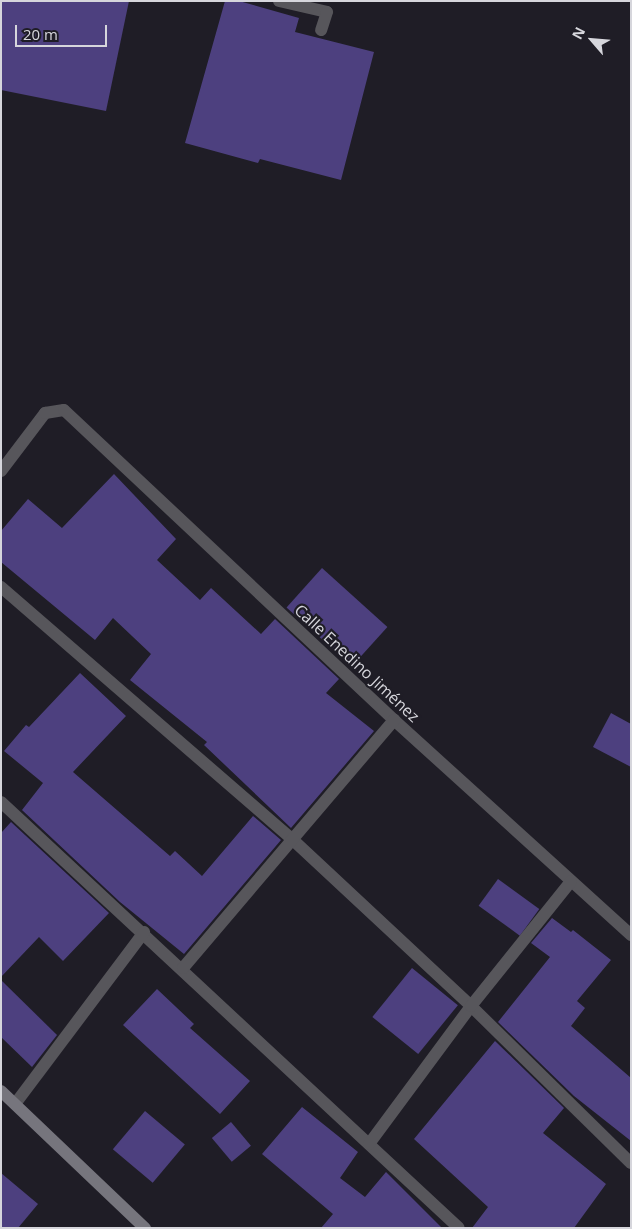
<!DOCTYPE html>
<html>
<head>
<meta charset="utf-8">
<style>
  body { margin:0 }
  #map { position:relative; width:632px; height:1229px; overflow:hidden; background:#1f1d26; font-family:"Open Sans",sans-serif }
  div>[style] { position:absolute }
  .building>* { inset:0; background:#4d407f; transform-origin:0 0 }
  .street>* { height:12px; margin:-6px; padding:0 6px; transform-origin:6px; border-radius:6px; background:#57565b }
  .secondary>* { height:12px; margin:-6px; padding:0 6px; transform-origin:6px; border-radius:6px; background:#76757d }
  span { translate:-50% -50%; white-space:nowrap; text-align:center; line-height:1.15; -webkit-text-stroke:4.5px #1f1d26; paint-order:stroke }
  .street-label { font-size:16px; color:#d6d6dc }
  .frame { position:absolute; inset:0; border:2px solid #d6d6dc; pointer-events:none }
  .north { position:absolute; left:567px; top:15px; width:50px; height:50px; -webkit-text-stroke:4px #1f1d26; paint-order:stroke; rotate:297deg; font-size:14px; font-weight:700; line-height:20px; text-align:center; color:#d6d6dc }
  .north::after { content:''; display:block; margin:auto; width:18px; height:22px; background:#d6d6dc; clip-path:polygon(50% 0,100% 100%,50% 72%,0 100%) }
  .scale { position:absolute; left:15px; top:25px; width:92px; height:22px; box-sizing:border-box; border:2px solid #d6d6dc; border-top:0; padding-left:6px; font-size:15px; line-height:18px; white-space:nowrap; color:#d6d6dc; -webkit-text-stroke:4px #1f1d26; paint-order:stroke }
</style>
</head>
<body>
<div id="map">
  <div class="building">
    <div style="clip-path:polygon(1px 1px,129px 1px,106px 111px,1px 90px)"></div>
    <div style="clip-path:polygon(225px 1px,239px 1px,299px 18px,295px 32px,374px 52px,341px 180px,260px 159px,258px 163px,185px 143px)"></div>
    <div style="clip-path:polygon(114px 474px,176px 539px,157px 560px,200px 600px,211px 588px,261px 634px,275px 619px,339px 679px,326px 693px,374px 731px,291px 828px,204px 745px,207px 742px,130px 680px,151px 654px,113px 618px,95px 640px,1px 562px,1px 531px,28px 499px,62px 528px)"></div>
    <div style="left:322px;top:568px;width:88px;height:53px;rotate:42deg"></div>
    <div style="clip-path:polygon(80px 673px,126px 716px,73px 772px,170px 856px,175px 851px,202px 876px,253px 816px,281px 840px,184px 954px,120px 902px,22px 810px,43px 783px,4px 751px,26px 725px,29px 727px)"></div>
    <div style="clip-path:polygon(611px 713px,631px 724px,631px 767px,593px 747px)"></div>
    <div style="clip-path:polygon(11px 822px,109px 913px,63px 961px,39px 937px,1px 977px,1px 833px)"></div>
    <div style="left:498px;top:879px;width:51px;height:33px;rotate:36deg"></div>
    <div style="clip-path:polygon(552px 918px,571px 932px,573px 930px,611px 960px,577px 1001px,585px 1008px,571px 1026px,631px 1078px,631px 1141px,574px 1096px,498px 1022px,550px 957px,531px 943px)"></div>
    <div style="left:412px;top:968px;width:59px;height:63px;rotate:39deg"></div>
    <div style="clip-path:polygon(1px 980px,57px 1035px,32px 1067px,1px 1037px)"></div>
    <div style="clip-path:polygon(157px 989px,194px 1024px,190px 1028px,250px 1081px,220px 1114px,123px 1025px)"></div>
    <div style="clip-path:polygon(495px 1041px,564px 1108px,543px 1133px,606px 1184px,574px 1228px,472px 1228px,488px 1207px,414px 1139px)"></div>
    <div style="clip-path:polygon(302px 1107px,358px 1152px,340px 1178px,365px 1197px,386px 1172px,442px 1228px,321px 1228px,333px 1214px,262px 1154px)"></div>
    <div style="left:145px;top:1111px;width:52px;height:50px;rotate:40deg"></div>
    <div style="left:231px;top:1122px;width:31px;height:25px;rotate:50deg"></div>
    <div style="clip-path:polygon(1px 1173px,38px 1204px,18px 1228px,1px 1228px)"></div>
  </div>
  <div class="street">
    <div style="left:279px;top:1px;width:49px;rotate:12.9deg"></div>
    <div style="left:327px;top:12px;width:19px;rotate:108deg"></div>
    <div style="left:1px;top:471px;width:73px;rotate:-52.8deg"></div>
    <div style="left:45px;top:413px;width:19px;rotate:-9deg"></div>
    <div style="left:64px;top:410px;width:453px;rotate:43.2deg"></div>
    <div style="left:394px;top:720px;width:320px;rotate:42.2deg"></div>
    <div style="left:1px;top:587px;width:386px;rotate:40.9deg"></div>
    <div style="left:293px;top:840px;width:243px;rotate:43deg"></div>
    <div style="left:471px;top:1006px;width:224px;rotate:44.5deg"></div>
    <div style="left:1px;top:802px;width:625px;rotate:42.93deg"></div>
    <div style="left:183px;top:968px;width:326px;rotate:-49.6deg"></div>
    <div style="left:15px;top:1104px;width:215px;rotate:-53.1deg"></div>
    <div style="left:369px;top:1144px;width:172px;rotate:-53.5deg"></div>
    <div style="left:471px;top:1006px;width:160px;rotate:-51.3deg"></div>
  </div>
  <div class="secondary">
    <div style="left:1px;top:1091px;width:199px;rotate:43.6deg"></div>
  </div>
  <div class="street-label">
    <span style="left:357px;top:663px;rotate:43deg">Calle Enedino Jiménez</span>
  </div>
  <div class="frame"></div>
  <div class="north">N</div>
  <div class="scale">20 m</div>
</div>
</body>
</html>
